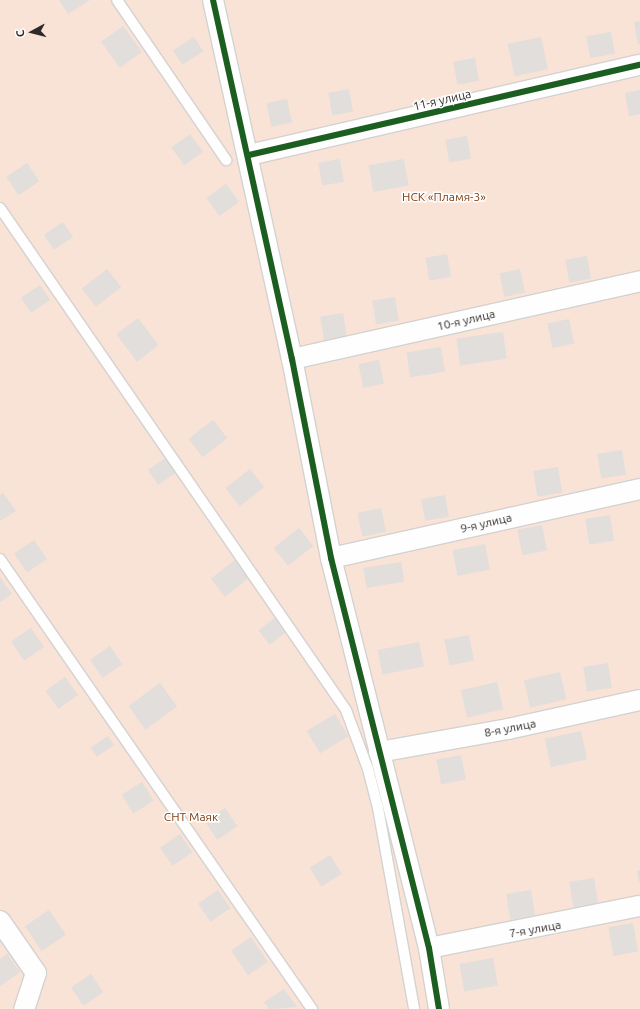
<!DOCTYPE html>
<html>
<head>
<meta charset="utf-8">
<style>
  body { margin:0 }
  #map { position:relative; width:640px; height:1009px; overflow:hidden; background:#faf7f5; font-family:Ubuntu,sans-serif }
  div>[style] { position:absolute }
  .green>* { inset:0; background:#f9e2d6; transform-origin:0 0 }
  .building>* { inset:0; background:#e1dedc; transform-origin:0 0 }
  .roads { filter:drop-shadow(1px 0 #d4d2d0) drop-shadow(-1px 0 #d4d2d0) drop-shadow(0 1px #d4d2d0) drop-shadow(0 -1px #d4d2d0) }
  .lane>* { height:10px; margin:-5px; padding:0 5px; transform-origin:5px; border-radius:5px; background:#fefefe }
  .street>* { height:20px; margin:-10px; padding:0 10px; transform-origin:10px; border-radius:10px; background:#fefefe }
  .cycleway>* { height:6px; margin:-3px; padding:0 3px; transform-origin:3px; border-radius:3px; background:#1b5e20 }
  span { translate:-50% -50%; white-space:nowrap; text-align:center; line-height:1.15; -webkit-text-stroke:3px #fff; paint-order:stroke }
  .street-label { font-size:12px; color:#2d2a29 }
  .park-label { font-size:12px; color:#7f3c10 }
  .north { position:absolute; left:12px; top:12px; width:40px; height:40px; -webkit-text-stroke:3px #fff; paint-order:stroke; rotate:263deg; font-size:11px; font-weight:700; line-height:16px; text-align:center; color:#2d2a29 }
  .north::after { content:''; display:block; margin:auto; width:14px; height:18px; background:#2d2a29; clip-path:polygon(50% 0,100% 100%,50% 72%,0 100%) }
</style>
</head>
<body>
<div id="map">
  <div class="green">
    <div style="left:0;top:0;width:640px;height:1009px"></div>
  </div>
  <div class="building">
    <div style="clip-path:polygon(59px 0,90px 0,68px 14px)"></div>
    <div style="clip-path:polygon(640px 21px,640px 44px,638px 44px,634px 22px)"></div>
    <div style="left:123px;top:26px;width:32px;height:27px;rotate:54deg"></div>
    <div style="left:611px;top:32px;width:22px;height:25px;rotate:80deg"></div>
    <div style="left:194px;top:37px;width:17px;height:25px;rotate:57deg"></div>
    <div style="left:541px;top:37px;width:33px;height:34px;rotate:78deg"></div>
    <div style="left:475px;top:58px;width:23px;height:22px;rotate:80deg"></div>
    <div style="left:349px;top:89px;width:23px;height:21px;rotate:80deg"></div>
    <div style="clip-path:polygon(640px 90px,640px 114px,629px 116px,625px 93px)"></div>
    <div style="left:287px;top:99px;width:24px;height:21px;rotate:78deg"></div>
    <div style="left:190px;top:134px;width:22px;height:23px;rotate:54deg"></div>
    <div style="left:467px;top:136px;width:23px;height:22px;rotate:80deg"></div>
    <div style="left:340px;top:159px;width:23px;height:22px;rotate:80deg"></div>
    <div style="left:404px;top:159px;width:27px;height:36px;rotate:80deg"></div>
    <div style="left:27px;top:163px;width:22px;height:25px;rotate:56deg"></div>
    <div style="left:226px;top:184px;width:22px;height:24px;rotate:54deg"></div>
    <div style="left:63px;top:222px;width:18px;height:23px;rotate:56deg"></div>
    <div style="left:447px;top:254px;width:23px;height:22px;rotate:80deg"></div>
    <div style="left:587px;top:256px;width:23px;height:22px;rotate:80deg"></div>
    <div style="left:107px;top:269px;width:23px;height:32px;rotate:52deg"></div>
    <div style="left:520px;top:269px;width:24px;height:21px;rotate:78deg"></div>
    <div style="left:40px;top:285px;width:18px;height:23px;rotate:56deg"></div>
    <div style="left:395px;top:297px;width:24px;height:23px;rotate:81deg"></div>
    <div style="left:343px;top:313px;width:24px;height:23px;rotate:81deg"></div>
    <div style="left:138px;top:318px;width:34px;height:27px;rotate:53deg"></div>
    <div style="left:569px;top:319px;width:25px;height:22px;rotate:78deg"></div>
    <div style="left:503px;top:332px;width:27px;height:47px;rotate:82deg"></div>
    <div style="left:441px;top:347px;width:25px;height:35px;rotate:81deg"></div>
    <div style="left:379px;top:360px;width:24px;height:21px;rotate:78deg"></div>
    <div style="left:213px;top:420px;width:23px;height:31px;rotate:52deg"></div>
    <div style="left:622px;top:450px;width:25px;height:25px;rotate:81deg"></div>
    <div style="left:167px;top:457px;width:18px;height:23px;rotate:56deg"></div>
    <div style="left:558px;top:467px;width:26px;height:25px;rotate:81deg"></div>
    <div style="left:250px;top:469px;width:23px;height:31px;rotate:52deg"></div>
    <div style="clip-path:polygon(3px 493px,16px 511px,0 521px,0 495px)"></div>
    <div style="left:445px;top:495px;width:22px;height:24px;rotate:80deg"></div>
    <div style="left:381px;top:508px;width:24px;height:24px;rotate:78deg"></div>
    <div style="left:610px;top:515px;width:26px;height:25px;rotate:81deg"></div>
    <div style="left:542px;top:525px;width:26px;height:25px;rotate:79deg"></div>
    <div style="left:299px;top:528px;width:23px;height:32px;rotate:52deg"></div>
    <div style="left:34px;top:540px;width:23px;height:24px;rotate:56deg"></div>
    <div style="left:485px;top:544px;width:26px;height:33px;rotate:79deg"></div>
    <div style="left:236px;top:559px;width:23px;height:32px;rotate:52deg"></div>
    <div style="left:401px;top:562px;width:20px;height:38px;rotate:81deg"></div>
    <div style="clip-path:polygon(0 577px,12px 594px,0 602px)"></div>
    <div style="left:276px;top:617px;width:18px;height:22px;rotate:52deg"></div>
    <div style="left:31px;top:628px;width:23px;height:24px;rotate:56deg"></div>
    <div style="left:469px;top:635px;width:26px;height:25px;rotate:79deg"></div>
    <div style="left:419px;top:642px;width:25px;height:42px;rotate:79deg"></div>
    <div style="left:110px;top:646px;width:22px;height:24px;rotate:56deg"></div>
    <div style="left:608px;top:663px;width:25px;height:25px;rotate:81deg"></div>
    <div style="left:560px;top:672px;width:28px;height:37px;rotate:77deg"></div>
    <div style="left:65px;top:677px;width:22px;height:24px;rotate:54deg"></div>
    <div style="left:497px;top:682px;width:28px;height:37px;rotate:77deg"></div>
    <div style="left:160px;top:683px;width:29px;height:39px;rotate:54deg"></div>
    <div style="left:335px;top:714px;width:26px;height:33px;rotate:59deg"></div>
    <div style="left:581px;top:731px;width:29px;height:37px;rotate:78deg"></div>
    <div style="left:108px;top:736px;width:11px;height:21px;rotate:56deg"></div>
    <div style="left:461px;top:755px;width:25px;height:25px;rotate:79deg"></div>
    <div style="left:142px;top:782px;width:22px;height:24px;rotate:58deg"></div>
    <div style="left:225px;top:808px;width:22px;height:24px;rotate:56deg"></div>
    <div style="left:180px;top:834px;width:22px;height:24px;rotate:56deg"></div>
    <div style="left:330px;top:855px;width:22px;height:24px;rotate:58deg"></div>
    <div style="clip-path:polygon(640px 870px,640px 882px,639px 882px,637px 871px)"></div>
    <div style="left:594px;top:878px;width:26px;height:25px;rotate:81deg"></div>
    <div style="left:218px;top:890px;width:22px;height:24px;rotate:56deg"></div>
    <div style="left:531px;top:890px;width:26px;height:25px;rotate:81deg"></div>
    <div style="left:49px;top:910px;width:30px;height:29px;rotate:56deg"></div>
    <div style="left:633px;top:923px;width:29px;height:25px;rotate:80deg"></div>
    <div style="left:251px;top:937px;width:30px;height:24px;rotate:56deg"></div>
    <div style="clip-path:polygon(7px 954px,20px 972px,0 986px,0 959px)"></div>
    <div style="left:493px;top:958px;width:28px;height:34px;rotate:80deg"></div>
    <div style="left:91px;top:974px;width:22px;height:24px;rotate:56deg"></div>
    <div style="clip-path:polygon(284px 989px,297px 1007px,269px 1009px,264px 1002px)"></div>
  </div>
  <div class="roads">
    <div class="lane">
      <div style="left:117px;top:0;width:194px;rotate:55.7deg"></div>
      <div style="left:0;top:208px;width:610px;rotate:55.42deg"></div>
      <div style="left:346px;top:710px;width:63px;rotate:69.6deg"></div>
      <div style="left:368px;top:769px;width:40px;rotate:75.6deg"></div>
      <div style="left:378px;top:808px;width:204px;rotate:79.8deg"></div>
      <div style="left:0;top:559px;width:548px;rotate:55.27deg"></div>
    </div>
    <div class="street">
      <div style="left:213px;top:0;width:368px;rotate:77.6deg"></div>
      <div style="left:292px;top:359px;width:203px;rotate:78.9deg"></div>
      <div style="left:331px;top:558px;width:402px;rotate:75.9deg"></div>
      <div style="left:429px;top:948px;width:62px;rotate:80.7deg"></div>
      <div style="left:249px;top:155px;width:401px;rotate:-13deg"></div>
      <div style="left:292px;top:359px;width:357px;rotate:-12.6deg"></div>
      <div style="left:331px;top:558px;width:317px;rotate:-12.6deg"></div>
      <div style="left:379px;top:752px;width:131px;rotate:-10.1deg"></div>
      <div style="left:508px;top:729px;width:135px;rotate:-12.4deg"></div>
      <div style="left:0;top:921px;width:63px;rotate:55.3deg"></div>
      <div style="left:36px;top:973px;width:38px;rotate:108deg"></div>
      <div style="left:429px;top:948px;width:215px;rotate:-11.3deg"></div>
    </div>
  </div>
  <div class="cycleway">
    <div style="left:213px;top:0;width:368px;rotate:77.6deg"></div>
    <div style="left:292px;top:359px;width:203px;rotate:78.9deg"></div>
    <div style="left:331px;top:558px;width:402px;rotate:75.9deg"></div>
    <div style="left:429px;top:948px;width:62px;rotate:80.7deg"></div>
    <div style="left:249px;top:155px;width:401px;rotate:-13deg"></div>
  </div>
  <div class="street-label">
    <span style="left:442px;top:100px;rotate:-13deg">11-я улица</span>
    <span style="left:466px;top:320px;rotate:-13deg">10-я улица</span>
    <span style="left:486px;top:523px;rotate:-13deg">9-я улица</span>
    <span style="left:510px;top:728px;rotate:-11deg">8-я улица</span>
    <span style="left:535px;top:929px;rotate:-10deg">7-я улица</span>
  </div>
  <div class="park-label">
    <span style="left:444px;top:197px">НСК «Пламя-3»</span>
    <span style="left:191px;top:817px">СНТ Маяк</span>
  </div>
  <div class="north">С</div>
</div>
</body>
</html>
